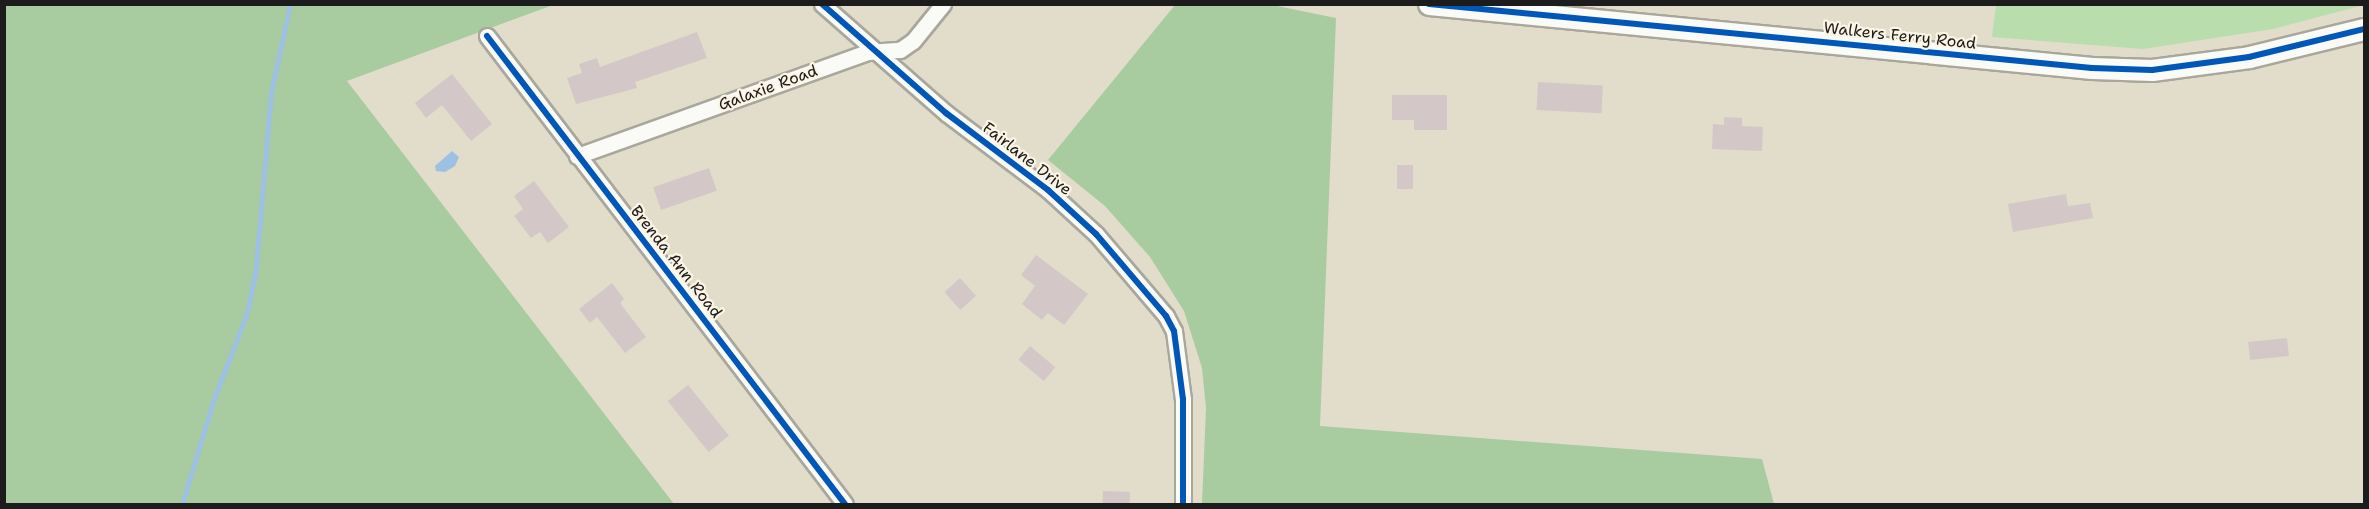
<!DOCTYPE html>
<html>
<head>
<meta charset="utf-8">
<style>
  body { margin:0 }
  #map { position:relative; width:2369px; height:509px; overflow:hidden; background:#e1ddca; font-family:"Shantell Sans",sans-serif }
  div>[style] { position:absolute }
  .green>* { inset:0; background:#b9ddad }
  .forest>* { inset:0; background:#a8cba0 }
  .water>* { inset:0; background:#9ec0e2 }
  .stream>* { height:5px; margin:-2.5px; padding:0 2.5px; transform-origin:2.5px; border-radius:2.5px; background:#9ec0e2 }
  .building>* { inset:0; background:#d3c8c7; transform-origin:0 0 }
  .roads { filter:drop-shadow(2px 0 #a9a79b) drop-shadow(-2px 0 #a9a79b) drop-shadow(0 2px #a9a79b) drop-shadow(0 -2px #a9a79b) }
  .street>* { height:15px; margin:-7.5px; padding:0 7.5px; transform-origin:7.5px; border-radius:7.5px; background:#fafaf7 }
  .secondary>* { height:21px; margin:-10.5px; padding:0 10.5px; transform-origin:10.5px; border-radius:10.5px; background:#fafaf7 }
  .cycleway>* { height:6px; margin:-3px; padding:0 3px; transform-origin:3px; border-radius:3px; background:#0057b8 }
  span { translate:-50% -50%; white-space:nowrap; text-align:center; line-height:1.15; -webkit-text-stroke:4.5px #fcf5e5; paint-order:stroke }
  .street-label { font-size:16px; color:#1c1c1c }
  .frame { position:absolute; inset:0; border:6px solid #1c1c1c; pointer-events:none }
</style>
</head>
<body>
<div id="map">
  <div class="green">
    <div style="clip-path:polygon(1996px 5px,2364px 4px,2364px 5px,2273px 29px,2143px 49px,1992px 37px)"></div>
  </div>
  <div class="forest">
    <div style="clip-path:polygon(4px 5px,553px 5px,347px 81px,674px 504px,5px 504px)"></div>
    <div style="clip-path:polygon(1175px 5px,1272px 5px,1336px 18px,1320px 426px,1762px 459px,1774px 504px,1202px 504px,1206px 408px,1202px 368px,1184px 311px,1150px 257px,1105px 206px,1048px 160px)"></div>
  </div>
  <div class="water">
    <div style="clip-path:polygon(452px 151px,459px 157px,455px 166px,445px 172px,436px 171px,435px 166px)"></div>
  </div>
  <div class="stream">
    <div style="left:182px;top:504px;width:108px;rotate:-73.2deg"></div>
    <div style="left:213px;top:401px;width:94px;rotate:-68.9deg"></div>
    <div style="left:247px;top:313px;width:47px;rotate:-78.9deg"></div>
    <div style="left:256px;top:267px;width:176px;rotate:-85.1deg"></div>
    <div style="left:271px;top:92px;width:90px;rotate:-77.8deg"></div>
  </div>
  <div class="building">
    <div style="clip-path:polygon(697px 32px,707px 58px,635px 82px,637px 88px,576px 104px,567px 78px,582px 73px,579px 64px,597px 58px,600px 67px)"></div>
    <div style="clip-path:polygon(452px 74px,492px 124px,471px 141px,442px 105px,426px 118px,415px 103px)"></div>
    <div style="left:1538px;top:82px;width:65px;height:28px;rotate:3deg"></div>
    <div style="clip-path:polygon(1392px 95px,1447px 95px,1447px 130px,1414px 130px,1414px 120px,1392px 120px)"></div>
    <div style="clip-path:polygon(1724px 117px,1742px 118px,1742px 126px,1763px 127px,1762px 151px,1712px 149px,1713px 124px,1724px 125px)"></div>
    <div style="left:1397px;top:165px;width:16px;height:24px"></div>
    <div style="left:709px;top:168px;width:24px;height:59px;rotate:71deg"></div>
    <div style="clip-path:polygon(534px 181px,569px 227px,548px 243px,540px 232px,531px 238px,514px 216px,523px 209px,514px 196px)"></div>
    <div style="clip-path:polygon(2066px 194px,2068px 206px,2090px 203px,2093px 218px,2013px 232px,2008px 204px)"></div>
    <div style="clip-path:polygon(1036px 255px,1088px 294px,1064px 325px,1048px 313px,1042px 320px,1022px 304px,1035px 286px,1021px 275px)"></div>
    <div style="left:960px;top:278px;width:24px;height:21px;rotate:48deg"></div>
    <div style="clip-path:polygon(612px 283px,624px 299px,620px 303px,646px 337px,625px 353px,597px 317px,590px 323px,579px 309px)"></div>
    <div style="left:2287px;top:338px;width:18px;height:39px;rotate:84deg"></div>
    <div style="left:1030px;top:346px;width:33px;height:18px;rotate:40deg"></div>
    <div style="left:688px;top:385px;width:65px;height:26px;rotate:51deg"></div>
    <div style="left:1103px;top:491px;width:27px;height:13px;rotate:2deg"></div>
  </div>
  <div class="roads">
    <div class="street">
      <div style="left:822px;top:4px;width:165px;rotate:41.3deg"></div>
      <div style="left:946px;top:113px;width:128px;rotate:37deg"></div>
      <div style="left:1048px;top:190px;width:65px;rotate:42.5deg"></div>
      <div style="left:1096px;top:234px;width:108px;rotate:49.5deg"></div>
      <div style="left:1166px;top:316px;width:17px;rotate:62deg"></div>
      <div style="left:1174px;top:331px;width:69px;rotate:82.5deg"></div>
      <div style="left:1183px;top:399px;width:105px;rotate:90deg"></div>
      <div style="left:487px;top:36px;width:589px;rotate:52.59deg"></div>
      <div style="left:577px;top:156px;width:309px;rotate:-19.7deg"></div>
      <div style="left:868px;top:52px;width:32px;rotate:-4deg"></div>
      <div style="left:900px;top:50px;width:16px;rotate:-35deg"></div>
      <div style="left:913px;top:41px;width:48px;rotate:-51deg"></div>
    </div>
    <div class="secondary">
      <div style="left:1429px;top:4px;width:666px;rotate:5.51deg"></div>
      <div style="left:2092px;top:68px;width:60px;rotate:1.9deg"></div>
      <div style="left:2152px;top:70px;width:98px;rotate:-7.6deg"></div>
      <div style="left:2249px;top:57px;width:118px;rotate:-13.7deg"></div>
    </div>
  </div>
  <div class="cycleway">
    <div style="left:822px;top:4px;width:165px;rotate:41.3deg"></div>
    <div style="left:946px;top:113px;width:128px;rotate:37deg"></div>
    <div style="left:1048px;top:190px;width:65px;rotate:42.5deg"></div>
    <div style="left:1096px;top:234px;width:108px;rotate:49.5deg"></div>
    <div style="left:1166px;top:316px;width:17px;rotate:62deg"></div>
    <div style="left:1174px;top:331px;width:69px;rotate:82.5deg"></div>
    <div style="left:1183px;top:399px;width:105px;rotate:90deg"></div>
    <div style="left:1429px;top:4px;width:666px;rotate:5.51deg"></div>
    <div style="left:2092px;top:68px;width:60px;rotate:1.9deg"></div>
    <div style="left:2152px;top:70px;width:98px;rotate:-7.6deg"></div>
    <div style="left:2249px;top:57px;width:118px;rotate:-13.7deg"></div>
    <div style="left:487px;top:36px;width:589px;rotate:52.59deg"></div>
  </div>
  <div class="street-label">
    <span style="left:1900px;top:36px;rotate:6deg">Walkers Ferry Road</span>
    <span style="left:768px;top:88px;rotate:-20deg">Galaxie Road</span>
    <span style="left:1027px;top:159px;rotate:38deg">Fairlane Drive</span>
    <span style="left:676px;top:262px;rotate:52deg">Brenda Ann Road</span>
  </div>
  <div class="frame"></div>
</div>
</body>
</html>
